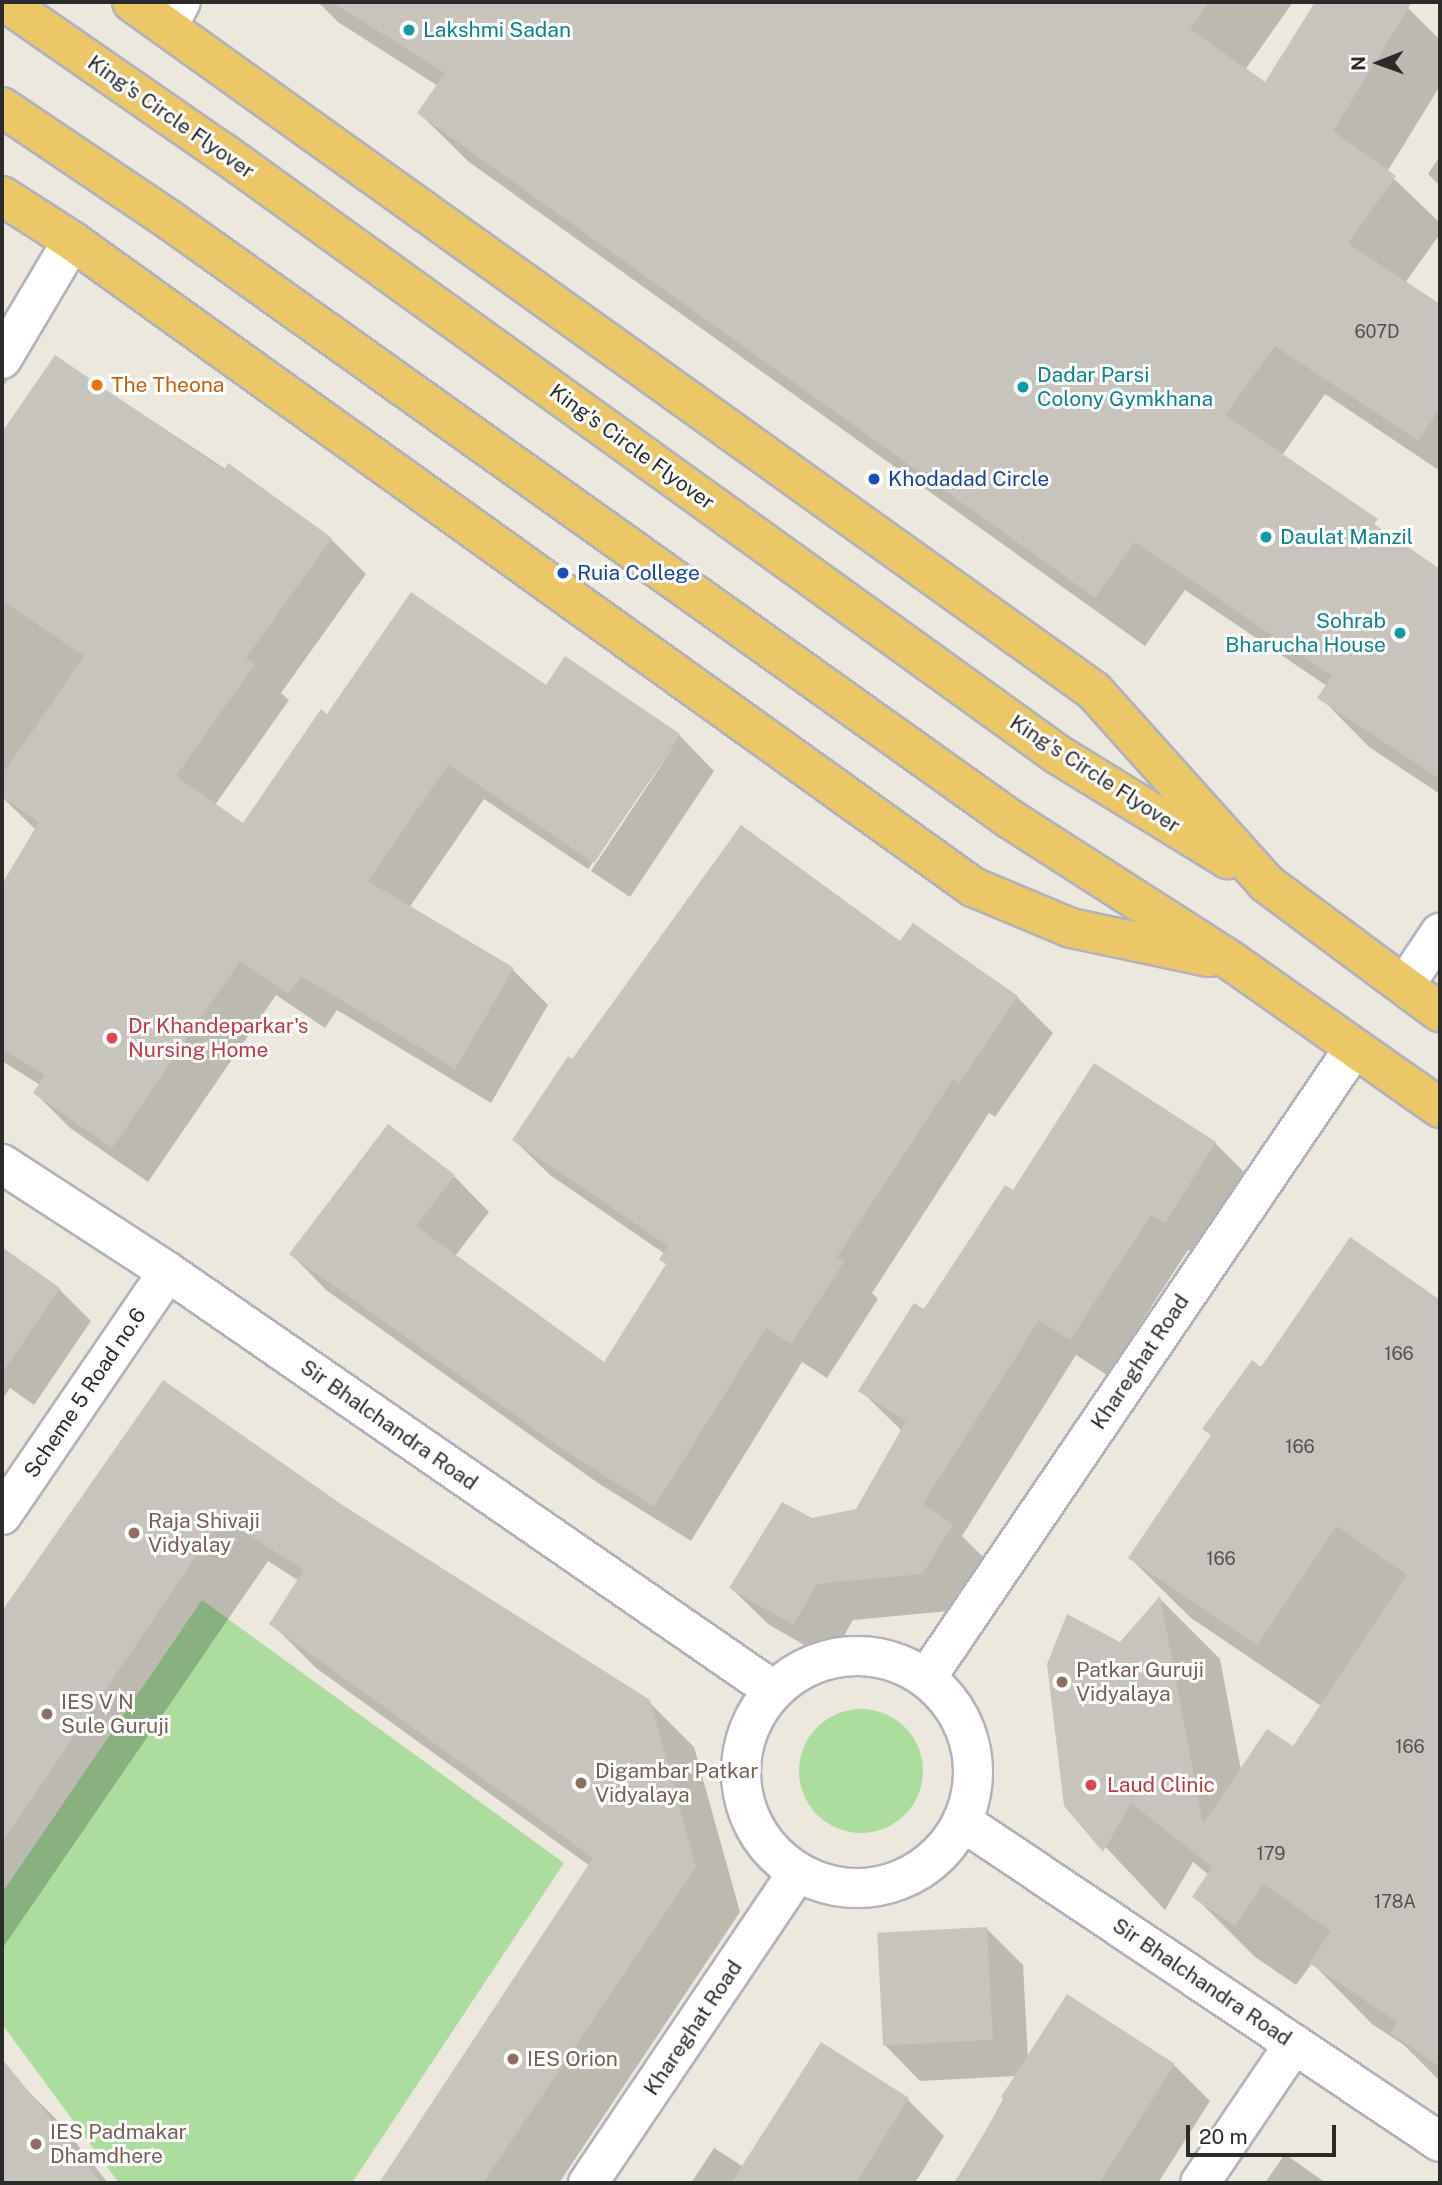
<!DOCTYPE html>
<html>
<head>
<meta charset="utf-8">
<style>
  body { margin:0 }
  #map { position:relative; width:1442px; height:2185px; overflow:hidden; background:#ece8de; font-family:"Public Sans",sans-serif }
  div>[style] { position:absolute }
  .green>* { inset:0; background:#acdd9f }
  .round { border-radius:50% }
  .shadow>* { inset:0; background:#0003 }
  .building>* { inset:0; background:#c7c4be; transform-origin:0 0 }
  .roads { filter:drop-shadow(2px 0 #b2b2bd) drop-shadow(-2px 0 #b2b2bd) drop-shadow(0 2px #b2b2bd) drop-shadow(0 -2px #b2b2bd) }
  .minor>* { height:38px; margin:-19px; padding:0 19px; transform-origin:19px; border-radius:19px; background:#fff }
  .tertiary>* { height:38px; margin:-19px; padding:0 19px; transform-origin:19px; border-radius:19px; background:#fff }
  .tertiary>.ring { margin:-19px; padding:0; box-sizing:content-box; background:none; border:38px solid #fff; border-radius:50% }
  .trunk>* { height:38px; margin:-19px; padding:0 19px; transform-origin:19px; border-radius:19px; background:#ebc767 }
  .dots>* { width:19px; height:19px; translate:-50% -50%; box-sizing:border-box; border:4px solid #fff; border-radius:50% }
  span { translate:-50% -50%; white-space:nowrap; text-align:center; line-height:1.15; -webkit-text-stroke:6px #fff; paint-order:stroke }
  .number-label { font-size:18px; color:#525150 }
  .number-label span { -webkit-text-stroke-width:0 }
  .culture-label { font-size:21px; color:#0d838f }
  .left { translate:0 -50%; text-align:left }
  .right { translate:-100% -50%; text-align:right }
  .street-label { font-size:21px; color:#2b2b2b }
  .food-label { font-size:21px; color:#c56008 }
  .transit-label { font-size:21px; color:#164399 }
  .health-label { font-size:21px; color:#be3a42 }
  .education-label { font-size:21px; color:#785e54 }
  .frame { position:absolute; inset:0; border:4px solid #2b2b2b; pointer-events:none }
  .north { position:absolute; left:1344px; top:28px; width:70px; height:70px; -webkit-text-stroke:5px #fff; paint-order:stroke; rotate:269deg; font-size:19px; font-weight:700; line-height:28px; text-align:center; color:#2b2b2b }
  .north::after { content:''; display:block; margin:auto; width:24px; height:32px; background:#2b2b2b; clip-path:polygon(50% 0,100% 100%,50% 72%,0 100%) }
  .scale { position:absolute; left:1186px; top:2125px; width:150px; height:32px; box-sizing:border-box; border:4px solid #2b2b2b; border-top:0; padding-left:9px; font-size:21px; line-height:24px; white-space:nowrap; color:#2b2b2b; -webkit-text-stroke:5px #fff; paint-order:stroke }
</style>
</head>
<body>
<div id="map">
  <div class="green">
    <div style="clip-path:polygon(202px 1600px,564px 1863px,352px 2183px,119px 2183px,2px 2024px,2px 1893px)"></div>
    <div class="round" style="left:799px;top:1709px;width:124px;height:124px"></div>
  </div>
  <div class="shadow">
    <div style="clip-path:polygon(318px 2px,1293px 2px,1245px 70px,1266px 85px,1317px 2px,1398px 2px,1408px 8px,1440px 40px,1440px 86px,1387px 172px,1440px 223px,1440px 234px,1405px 283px,1440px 306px,1440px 471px,1325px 394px,1278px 461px,1440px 571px,1440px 794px,1369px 747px,1320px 697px,1327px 686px,1185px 590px,1145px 646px,469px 162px,419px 113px,438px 86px,338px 22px)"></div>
    <div style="clip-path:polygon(1440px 156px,1440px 186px,1428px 174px)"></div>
    <div style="clip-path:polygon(2px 314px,32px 344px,2px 388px)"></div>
    <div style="clip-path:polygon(56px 357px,331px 539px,366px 574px,281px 693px,289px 700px,215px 805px,243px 825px,328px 717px,546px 688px,679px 735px,714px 771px,630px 897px,591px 871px,678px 740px,588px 869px,484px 799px,409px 908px,513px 970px,548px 1005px,491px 1103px,337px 1010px,325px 1028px,276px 995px,148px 1182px,70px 1128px,35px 1093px,40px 1085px,2px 1061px,2px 887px,36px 830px,2px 797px,2px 436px)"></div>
    <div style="clip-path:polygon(913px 925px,1017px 997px,1053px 1033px,995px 1117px,989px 1113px,872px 1293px,878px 1299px,827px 1378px,802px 1362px,691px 1541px,598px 1483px,326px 1290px,291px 1254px,454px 1176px,489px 1212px,455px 1256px,604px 1364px,667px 1265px,665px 1254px,550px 1175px,514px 1140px,572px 1061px,901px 943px)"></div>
    <div style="clip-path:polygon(1215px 1143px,1251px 1179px,1201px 1258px,1188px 1250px,1107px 1375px,1076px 1355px,962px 1536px,988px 1562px,959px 1610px,853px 1620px,830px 1660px,768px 1624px,731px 1588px,812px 1520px,857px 1511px,902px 1431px,861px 1391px,1013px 1192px)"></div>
    <div style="clip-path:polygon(1350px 1240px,1440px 1302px,1440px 2081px,1404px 2045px,1372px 2024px,1312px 1963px,1296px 1985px,1255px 1957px,1194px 1896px,1209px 1875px,1193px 1862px,1165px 1910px,1066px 1805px,1121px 1644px,1160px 1599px,1220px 1659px,1241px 1770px,1293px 1749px,1321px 1706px,1191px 1618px,1130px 1558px,1212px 1436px,1204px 1429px,1262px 1370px)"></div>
    <div style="clip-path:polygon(2px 1249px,59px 1289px,91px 1321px,34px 1405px,10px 1388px,2px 1400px)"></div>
    <div style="clip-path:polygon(163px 1382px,343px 1507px,648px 1701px,694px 1747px,740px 1912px,559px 2183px,381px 2183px,590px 1866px,316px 1668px,271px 1623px,299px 1581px,268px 1561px,2px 1949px,2px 1615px)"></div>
    <div style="clip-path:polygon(987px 1929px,1023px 1965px,1028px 2059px,1174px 2065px,1210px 2101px,1158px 2183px,957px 2183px,1016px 2076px,920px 2081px,884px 2044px)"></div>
    <div style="clip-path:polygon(16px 2079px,61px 2124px,108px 2183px,2px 2183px,2px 2090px)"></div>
    <div style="clip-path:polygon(908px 2100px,944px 2136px,915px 2183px,691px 2183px,714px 2148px,744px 2167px)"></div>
    <div style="clip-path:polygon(1285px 2154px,1326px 2183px,1265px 2183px)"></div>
  </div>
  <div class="building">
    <div style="clip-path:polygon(332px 2px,1209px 2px,1190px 29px,1265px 82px,1315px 2px,1412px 2px,1333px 131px,1396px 176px,1348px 243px,1440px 304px,1440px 408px,1418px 441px,1275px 346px,1225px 415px,1378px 519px,1374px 524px,1440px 569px,1440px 779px,1317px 698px,1332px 676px,1135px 542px,1095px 598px,417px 113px,445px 73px)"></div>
    <div style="clip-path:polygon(55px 355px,224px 470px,228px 463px,332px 538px,246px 658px,255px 664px,176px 776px,243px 823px,321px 709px,327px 714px,411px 592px,546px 685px,565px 656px,680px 734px,594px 863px,448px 765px,368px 881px,514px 968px,455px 1069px,301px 976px,289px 994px,240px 961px,112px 1148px,33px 1093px,45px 1075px,2px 1049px,2px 884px,39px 822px,2px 797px,2px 775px,84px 656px,2px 601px,2px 432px)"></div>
    <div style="clip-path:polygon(741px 825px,900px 941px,913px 923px,1018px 996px,959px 1083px,953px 1079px,837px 1257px,844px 1262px,791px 1344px,766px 1328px,654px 1507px,561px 1448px,289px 1254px,388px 1124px,455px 1175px,416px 1226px,604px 1362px,666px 1264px,659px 1260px,668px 1246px,512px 1140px,568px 1056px,572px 1059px)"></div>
    <div style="clip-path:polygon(1094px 1063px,1216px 1142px,1165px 1223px,1151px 1215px,1070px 1340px,1039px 1320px,923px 1504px,953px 1525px,922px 1574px,817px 1584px,793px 1625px,729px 1588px,782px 1502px,812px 1518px,856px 1509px,906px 1421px,858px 1391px,914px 1303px,924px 1309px,1005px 1185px,1013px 1190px)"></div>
    <div style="clip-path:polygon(1350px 1237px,1440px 1300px,1440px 2067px,1390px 2033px,1397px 2022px,1309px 1963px,1331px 1931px,1263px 1884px,1235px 1926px,1192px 1897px,1212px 1867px,1131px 1803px,1103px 1852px,1064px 1806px,1047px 1664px,1067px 1614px,1120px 1642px,1160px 1596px,1203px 1824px,1267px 1729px,1293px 1746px,1407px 1575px,1337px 1526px,1257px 1645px,1128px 1558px,1211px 1435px,1202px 1429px,1252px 1360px,1261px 1367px)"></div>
    <div style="clip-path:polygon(2px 1247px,60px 1288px,2px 1373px)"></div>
    <div style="clip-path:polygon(163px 1380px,344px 1506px,650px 1700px,696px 1867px,483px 2183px,379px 2183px,593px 1858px,269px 1624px,304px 1570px,222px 1518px,2px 1842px,2px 1611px)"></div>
    <div style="left:987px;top:1927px;width:113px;height:110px;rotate:87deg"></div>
    <div style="clip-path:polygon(1067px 1994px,1175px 2064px,1099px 2183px,954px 2183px,1005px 2099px,1001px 2097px)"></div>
    <div style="clip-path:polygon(821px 2042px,909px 2098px,856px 2183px,731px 2183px)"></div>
    <div style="clip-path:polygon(2px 2059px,39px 2104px,101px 2183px,2px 2183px)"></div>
  </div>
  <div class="roads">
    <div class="minor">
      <div style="left:168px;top:26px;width:27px;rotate:-62deg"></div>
      <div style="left:2px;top:359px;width:137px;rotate:-59.3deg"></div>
      <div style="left:1405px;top:985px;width:63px;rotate:-56.1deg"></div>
      <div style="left:2px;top:1515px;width:294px;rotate:-55.7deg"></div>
      <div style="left:927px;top:1677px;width:760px;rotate:-55.83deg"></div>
      <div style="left:588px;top:2183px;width:374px;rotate:-56deg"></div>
      <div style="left:1200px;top:2183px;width:168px;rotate:-55.9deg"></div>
    </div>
    <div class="tertiary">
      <div style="left:2px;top:1164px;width:198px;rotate:33deg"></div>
      <div style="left:168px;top:1272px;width:735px;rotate:34.64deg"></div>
      <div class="ring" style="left:741px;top:1656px;width:194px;height:194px"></div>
      <div style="left:963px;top:1822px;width:574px;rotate:33.86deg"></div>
    </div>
    <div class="trunk">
      <div style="left:5px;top:2px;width:264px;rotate:34.7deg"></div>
      <div style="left:222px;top:152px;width:1029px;rotate:35.79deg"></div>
      <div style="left:1057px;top:754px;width:201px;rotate:31.6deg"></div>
      <div style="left:132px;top:2px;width:1183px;rotate:35.61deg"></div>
      <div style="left:1094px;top:691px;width:258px;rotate:48.1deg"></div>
      <div style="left:1266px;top:883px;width:217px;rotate:36.6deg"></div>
      <div style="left:2px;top:107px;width:204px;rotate:34deg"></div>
      <div style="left:171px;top:221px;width:1030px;rotate:35.48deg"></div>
      <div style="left:1010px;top:819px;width:263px;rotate:32.7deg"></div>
      <div style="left:1231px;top:961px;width:256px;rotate:35.1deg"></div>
      <div style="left:2px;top:196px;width:83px;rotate:32.7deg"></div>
      <div style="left:72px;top:241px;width:1109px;rotate:35.64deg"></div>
      <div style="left:973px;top:887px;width:106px;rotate:22.7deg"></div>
      <div style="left:1071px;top:928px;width:141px;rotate:11.9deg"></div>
    </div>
  </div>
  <div class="dots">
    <div style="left:409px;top:30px;background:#0f9aa8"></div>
    <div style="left:97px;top:385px;background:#e8710a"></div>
    <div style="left:1023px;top:387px;background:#0f9aa8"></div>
    <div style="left:874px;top:479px;background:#1a4fb4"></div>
    <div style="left:1266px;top:537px;background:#0f9aa8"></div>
    <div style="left:563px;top:573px;background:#1a4fb4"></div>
    <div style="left:1400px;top:633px;background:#0f9aa8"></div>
    <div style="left:112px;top:1038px;background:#e0444e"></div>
    <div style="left:134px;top:1533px;background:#8d6e63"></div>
    <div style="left:1062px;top:1682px;background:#8d6e63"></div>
    <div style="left:47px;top:1714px;background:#8d6e63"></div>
    <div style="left:581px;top:1783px;background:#8d6e63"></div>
    <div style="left:1091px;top:1785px;background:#e0444e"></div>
    <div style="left:513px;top:2059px;background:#8d6e63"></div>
    <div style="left:36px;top:2144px;background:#8d6e63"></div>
  </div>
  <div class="number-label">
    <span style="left:1377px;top:332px">607D</span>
    <span style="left:1399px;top:1354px">166</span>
    <span style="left:1300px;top:1447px">166</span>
    <span style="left:1221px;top:1559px">166</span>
    <span style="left:1410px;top:1747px">166</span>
    <span style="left:1271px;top:1854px">179</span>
    <span style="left:1395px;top:1902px">178A</span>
  </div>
  <div class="culture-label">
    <span class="left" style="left:423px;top:30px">Lakshmi Sadan</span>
    <span class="left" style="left:1037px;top:387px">Dadar Parsi<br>Colony Gymkhana</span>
    <span class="left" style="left:1280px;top:537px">Daulat Manzil</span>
    <span class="right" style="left:1386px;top:633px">Sohrab<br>Bharucha House</span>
  </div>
  <div class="street-label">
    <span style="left:171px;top:117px;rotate:35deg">King's Circle Flyover</span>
    <span style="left:632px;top:447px;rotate:36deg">King's Circle Flyover</span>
    <span style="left:1095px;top:774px;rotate:33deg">King's Circle Flyover</span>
    <span style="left:1140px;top:1362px;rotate:-56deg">Khareghat Road</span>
    <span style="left:85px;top:1393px;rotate:-56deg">Scheme 5 Road no.6</span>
    <span style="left:389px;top:1425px;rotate:35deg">Sir Bhalchandra Road</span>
    <span style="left:1202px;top:1982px;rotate:34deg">Sir Bhalchandra Road</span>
    <span style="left:693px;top:2028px;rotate:-56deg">Khareghat Road</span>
  </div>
  <div class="food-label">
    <span class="left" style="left:111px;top:385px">The Theona</span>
  </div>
  <div class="transit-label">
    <span class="left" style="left:888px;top:479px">Khodadad Circle</span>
    <span class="left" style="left:577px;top:573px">Ruia College</span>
  </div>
  <div class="health-label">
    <span class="left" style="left:128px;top:1038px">Dr Khandeparkar's<br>Nursing Home</span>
    <span class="left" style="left:1107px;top:1785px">Laud Clinic</span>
  </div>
  <div class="education-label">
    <span class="left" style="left:148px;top:1533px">Raja Shivaji<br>Vidyalay</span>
    <span class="left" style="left:1076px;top:1682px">Patkar Guruji<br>Vidyalaya</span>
    <span class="left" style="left:61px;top:1714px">IES V N<br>Sule Guruji</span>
    <span class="left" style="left:595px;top:1783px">Digambar Patkar<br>Vidyalaya</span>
    <span class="left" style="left:527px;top:2059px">IES Orion</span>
    <span class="left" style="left:50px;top:2144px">IES Padmakar<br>Dhamdhere</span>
  </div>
  <div class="frame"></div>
  <div class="north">N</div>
  <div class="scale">20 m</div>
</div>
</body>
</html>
